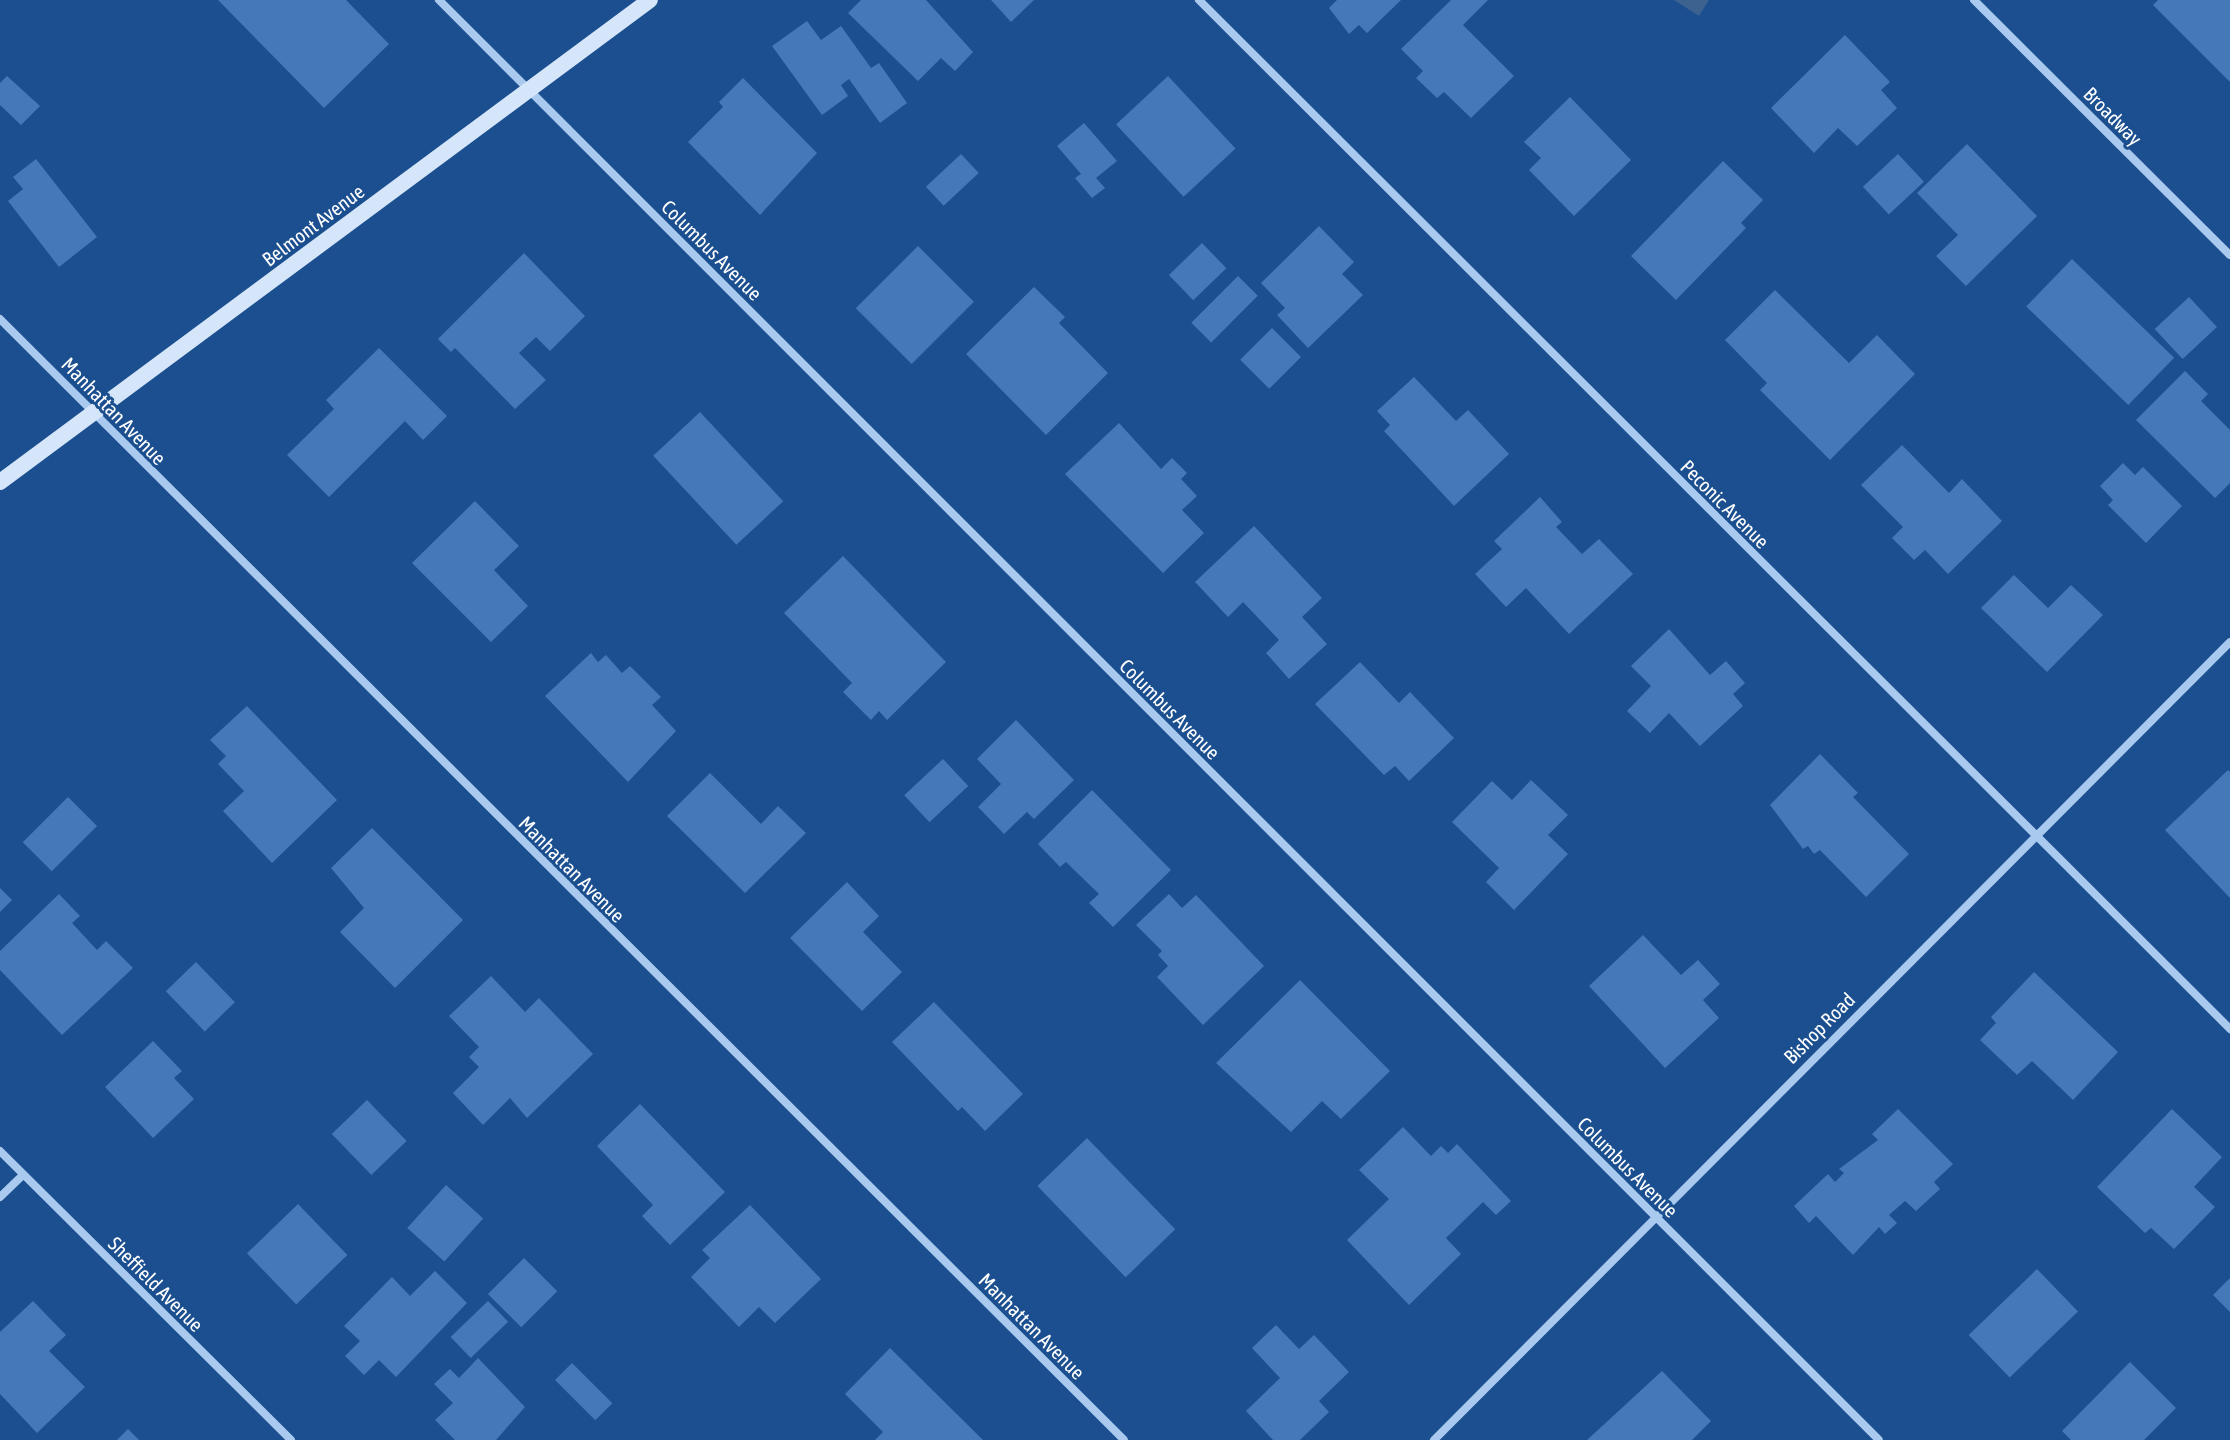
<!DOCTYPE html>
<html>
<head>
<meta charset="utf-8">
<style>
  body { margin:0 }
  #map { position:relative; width:2230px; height:1440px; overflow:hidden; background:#1b4f8f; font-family:"Asap Condensed",sans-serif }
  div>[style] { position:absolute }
  .water>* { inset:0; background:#3c6290 }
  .building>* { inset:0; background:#4478b7; transform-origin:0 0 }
  .street>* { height:8px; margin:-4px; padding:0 4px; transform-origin:4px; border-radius:4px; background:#a9c9ee }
  .secondary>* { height:16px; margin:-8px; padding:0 8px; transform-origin:8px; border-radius:8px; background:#d6e6fa }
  span { translate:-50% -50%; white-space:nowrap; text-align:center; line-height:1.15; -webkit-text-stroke:6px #1b4f8f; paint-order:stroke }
  .street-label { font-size:20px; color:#fff }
</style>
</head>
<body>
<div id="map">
  <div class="water">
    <div style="clip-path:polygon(1674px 0,1709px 0,1699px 16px)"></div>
  </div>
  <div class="building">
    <div style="clip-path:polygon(218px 0,346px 0,389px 44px,324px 108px)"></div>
    <div style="clip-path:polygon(861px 0,926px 0,973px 52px,955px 71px,941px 58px,918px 81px,848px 13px)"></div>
    <div style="clip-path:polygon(991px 0,1034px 0,1011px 22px)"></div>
    <div style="clip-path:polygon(1337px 0,1401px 0,1367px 33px,1359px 25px,1349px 34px,1329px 8px)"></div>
    <div style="clip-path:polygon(1451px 0,1488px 0,1463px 25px,1514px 76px,1471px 118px,1444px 92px,1437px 98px,1416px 78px,1423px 71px,1401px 49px)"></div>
    <div style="clip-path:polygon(2158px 0,2230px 0,2230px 82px,2153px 5px)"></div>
    <div style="clip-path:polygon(807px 21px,821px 40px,841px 26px,871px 68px,879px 63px,907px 103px,880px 123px,849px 79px,841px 85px,848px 96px,822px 115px,772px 46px)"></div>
    <div style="clip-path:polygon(1845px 35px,1890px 82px,1881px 90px,1897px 108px,1857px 146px,1838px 128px,1814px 153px,1771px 108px)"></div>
    <div style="clip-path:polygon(7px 76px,40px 106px,21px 125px,0 105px,0 83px)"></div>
    <div style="left:1168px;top:76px;width:99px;height:71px;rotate:47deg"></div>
    <div style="clip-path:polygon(743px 78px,817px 153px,760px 215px,688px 142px,723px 107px,719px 102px)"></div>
    <div style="clip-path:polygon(1570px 97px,1631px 160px,1574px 216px,1529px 170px,1541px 158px,1524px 142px)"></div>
    <div style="clip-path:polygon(1084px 123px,1117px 161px,1096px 178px,1105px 188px,1092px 198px,1075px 178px,1081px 174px,1057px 146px)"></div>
    <div style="clip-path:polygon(1967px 144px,2037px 216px,1966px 286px,1936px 256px,1958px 235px,1917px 193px)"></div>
    <div style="left:961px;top:154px;width:26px;height:48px;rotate:47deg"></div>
    <div style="left:1898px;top:154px;width:38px;height:48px;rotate:47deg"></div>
    <div style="clip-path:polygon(36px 159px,97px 237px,59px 267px,8px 201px,23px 189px,13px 177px)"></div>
    <div style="clip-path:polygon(1723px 161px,1763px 200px,1741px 223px,1746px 228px,1676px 300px,1631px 256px)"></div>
    <div style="clip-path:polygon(1319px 226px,1354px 262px,1342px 274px,1363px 295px,1308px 348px,1277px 315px,1285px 308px,1261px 283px)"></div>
    <div style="left:1202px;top:243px;width:35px;height:46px;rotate:46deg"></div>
    <div style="left:918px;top:246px;width:79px;height:88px;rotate:45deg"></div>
    <div style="clip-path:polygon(524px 253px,585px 316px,550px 351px,536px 337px,519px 353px,546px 380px,515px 409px,455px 348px,451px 352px,438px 339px)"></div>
    <div style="left:2072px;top:259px;width:142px;height:66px;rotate:44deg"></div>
    <div style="left:1238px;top:276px;width:28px;height:66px;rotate:45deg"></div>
    <div style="clip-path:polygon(1034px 287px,1065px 317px,1059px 323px,1108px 373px,1046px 435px,966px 354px)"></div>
    <div style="clip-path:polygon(1775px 290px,1849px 363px,1877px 335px,1915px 374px,1830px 460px,1760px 390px,1767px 383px,1725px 340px)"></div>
    <div style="left:2189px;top:297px;width:41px;height:47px;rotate:47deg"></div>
    <div style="left:1272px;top:328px;width:41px;height:45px;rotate:45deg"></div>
    <div style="clip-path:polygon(379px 348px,447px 416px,423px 440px,405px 421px,329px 497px,287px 455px,334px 409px,326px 400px)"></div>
    <div style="clip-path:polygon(2185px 371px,2208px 394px,2201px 401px,2230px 430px,2230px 483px,2215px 498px,2136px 420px)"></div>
    <div style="clip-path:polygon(1414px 377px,1456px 421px,1468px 410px,1509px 454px,1454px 506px,1384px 431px,1390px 425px,1377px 411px)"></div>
    <div style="left:700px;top:412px;width:122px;height:64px;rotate:47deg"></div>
    <div style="clip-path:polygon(1119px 423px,1161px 469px,1172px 458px,1187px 473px,1181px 479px,1197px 496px,1182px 510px,1204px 533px,1163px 573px,1065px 474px)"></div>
    <div style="clip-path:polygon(1902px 445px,1949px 493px,1962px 479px,2002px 521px,1948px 574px,1925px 550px,1914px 560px,1892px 538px,1903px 527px,1861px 485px)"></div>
    <div style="clip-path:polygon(2123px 463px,2135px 475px,2143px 467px,2182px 506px,2146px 543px,2108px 505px,2113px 500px,2100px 486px)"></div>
    <div style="clip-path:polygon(1540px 497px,1562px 522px,1556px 527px,1582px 554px,1599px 539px,1633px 574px,1569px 634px,1526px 588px,1506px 607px,1475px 574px,1502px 549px,1494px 541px)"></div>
    <div style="clip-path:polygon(475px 501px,519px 546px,494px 570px,528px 606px,491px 642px,412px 563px)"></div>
    <div style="clip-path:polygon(1254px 526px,1322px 598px,1302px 617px,1327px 644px,1289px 679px,1266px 653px,1279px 640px,1243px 602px,1228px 617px,1195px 582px)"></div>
    <div style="clip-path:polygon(843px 556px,946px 662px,887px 720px,879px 711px,871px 720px,843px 692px,852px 683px,784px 613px)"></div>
    <div style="clip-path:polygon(2014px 575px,2048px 608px,2071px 585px,2103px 615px,2047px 672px,1981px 608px)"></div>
    <div style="clip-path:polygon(1669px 629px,1710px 675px,1726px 661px,1745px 683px,1733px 694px,1743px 706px,1700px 746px,1669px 713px,1650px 733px,1627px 711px,1651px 686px,1631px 666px)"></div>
    <div style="clip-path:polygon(591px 653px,598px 662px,606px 655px,622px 673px,630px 666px,661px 697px,652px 705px,676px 731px,628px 782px,545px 696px)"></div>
    <div style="clip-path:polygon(1360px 662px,1399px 703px,1410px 692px,1454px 738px,1409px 781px,1395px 766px,1384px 775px,1315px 704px)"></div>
    <div style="clip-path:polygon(247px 706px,337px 800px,272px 863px,223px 811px,244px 791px,218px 764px,226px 756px,210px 740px)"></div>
    <div style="clip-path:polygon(1016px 720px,1074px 780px,1034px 819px,1027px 812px,1004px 834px,978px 807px,1001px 784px,977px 759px)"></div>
    <div style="clip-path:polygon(1820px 754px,1858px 793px,1853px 797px,1909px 854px,1866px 897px,1820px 850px,1814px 854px,1808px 846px,1803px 849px,1770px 805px)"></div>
    <div style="left:943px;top:759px;width:37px;height:53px;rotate:47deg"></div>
    <div style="clip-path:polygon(2228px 770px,2230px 772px,2230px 898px,2165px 830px)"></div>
    <div style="clip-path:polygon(710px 773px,761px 824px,778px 806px,806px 833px,745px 893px,667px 816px)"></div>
    <div style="clip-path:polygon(1531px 780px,1568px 815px,1548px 835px,1568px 854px,1514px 910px,1486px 882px,1499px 868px,1452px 822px,1492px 781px,1512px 800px)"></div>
    <div style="clip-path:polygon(1092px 790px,1171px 870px,1113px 927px,1089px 903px,1099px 894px,1066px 862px,1060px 867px,1038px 844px)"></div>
    <div style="left:68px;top:797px;width:41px;height:64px;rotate:45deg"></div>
    <div style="clip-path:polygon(372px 828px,463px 920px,395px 988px,340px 932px,364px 908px,331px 868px)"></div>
    <div style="clip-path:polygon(847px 882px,879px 916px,863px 932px,902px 972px,862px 1011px,790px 938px)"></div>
    <div style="clip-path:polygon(0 888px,12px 900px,0 912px)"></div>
    <div style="clip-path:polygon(59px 894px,80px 916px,72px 923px,97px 950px,106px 941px,133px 968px,62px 1035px,0 970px,0 951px)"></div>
    <div style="clip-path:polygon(1169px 894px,1182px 908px,1196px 895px,1264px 966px,1203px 1025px,1157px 977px,1168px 966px,1158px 955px,1162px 951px,1136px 925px)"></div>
    <div style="clip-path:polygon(1643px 935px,1681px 975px,1698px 960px,1720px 984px,1703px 1000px,1719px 1018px,1665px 1068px,1589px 986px)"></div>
    <div style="left:196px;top:962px;width:56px;height:42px;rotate:46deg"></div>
    <div style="clip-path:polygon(2034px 972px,2118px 1052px,2073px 1100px,2032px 1061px,2017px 1075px,1980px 1040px,1996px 1023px,1991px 1017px)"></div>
    <div style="clip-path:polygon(491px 976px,525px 1012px,539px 998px,593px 1054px,527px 1118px,510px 1098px,483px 1125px,453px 1093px,479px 1067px,469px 1057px,479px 1047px,449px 1016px)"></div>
    <div style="clip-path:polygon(1300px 980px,1390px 1071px,1341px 1119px,1322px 1101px,1291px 1132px,1216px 1063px)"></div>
    <div style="clip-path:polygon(934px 1002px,1023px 1094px,985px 1131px,962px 1107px,958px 1111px,892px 1042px)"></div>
    <div style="clip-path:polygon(153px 1041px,182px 1071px,174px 1078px,194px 1099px,153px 1138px,105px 1087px)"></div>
    <div style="left:367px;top:1100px;width:57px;height:49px;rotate:46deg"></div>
    <div style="clip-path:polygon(640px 1104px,725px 1192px,670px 1245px,642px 1216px,653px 1205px,597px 1146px)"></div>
    <div style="clip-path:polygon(1898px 1109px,1953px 1164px,1934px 1182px,1940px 1189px,1916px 1211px,1905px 1201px,1889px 1215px,1897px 1223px,1885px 1234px,1879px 1227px,1853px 1255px,1816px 1216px,1809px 1223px,1794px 1206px,1828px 1174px,1835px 1182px,1844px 1173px,1839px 1169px,1878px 1140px,1872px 1134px)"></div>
    <div style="clip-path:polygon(2172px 1109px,2222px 1157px,2194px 1187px,2215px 1207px,2174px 1249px,2151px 1228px,2145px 1233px,2097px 1187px)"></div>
    <div style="clip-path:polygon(1403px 1127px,1431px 1156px,1441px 1146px,1448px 1153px,1457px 1144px,1511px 1201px,1496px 1215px,1483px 1202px,1446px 1238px,1461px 1254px,1409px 1305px,1347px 1240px,1389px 1199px,1359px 1170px)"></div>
    <div style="left:1087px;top:1138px;width:127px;height:69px;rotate:46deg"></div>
    <div style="left:446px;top:1185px;width:50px;height:58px;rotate:42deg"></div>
    <div style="left:298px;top:1204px;width:71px;height:71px;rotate:46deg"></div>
    <div style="clip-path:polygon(750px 1205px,821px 1279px,775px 1323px,759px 1307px,739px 1327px,691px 1277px,710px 1258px,702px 1250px)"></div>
    <div style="left:524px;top:1258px;width:47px;height:51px;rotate:45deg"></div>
    <div style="left:2037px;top:1269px;width:59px;height:95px;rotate:46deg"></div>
    <div style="clip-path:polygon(435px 1271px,467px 1303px,396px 1377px,379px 1360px,364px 1375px,345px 1356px,360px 1341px,344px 1326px,392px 1277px,410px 1296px)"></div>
    <div style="clip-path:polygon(2230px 1278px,2230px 1312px,2213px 1295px)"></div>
    <div style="clip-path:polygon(33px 1301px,66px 1335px,49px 1351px,85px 1387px,37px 1433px,0 1394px,0 1332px)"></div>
    <div style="left:488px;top:1301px;width:29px;height:52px;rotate:46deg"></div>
    <div style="clip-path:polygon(1276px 1325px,1299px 1349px,1314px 1335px,1349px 1372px,1319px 1401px,1329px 1412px,1300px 1440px,1273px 1440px,1246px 1411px,1280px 1378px,1252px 1348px)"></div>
    <div style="clip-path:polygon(890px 1348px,983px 1440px,875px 1440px,883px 1432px,845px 1394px)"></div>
    <div style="clip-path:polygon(478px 1358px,525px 1407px,496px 1440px,455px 1440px,435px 1420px,453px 1403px,434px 1384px,450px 1369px,459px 1378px)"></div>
    <div style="clip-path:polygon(2130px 1362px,2176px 1408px,2144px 1440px,2071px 1440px,2062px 1431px)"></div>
    <div style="left:572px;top:1363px;width:57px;height:24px;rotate:45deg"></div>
    <div style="clip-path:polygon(1662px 1371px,1711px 1421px,1692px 1440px,1587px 1440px)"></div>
    <div style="clip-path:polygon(128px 1429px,139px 1440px,117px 1440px)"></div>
  </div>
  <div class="street">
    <div style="left:439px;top:0;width:2036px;rotate:45deg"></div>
    <div style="left:1199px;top:0;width:1457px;rotate:44.94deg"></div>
    <div style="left:1974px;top:0;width:361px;rotate:44.9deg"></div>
    <div style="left:0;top:319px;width:1587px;rotate:44.92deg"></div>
    <div style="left:0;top:1151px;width:410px;rotate:44.8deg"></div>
    <div style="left:0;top:1197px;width:32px;rotate:-44deg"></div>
    <div style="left:1434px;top:1440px;width:1127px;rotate:-45.07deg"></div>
  </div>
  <div class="secondary">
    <div style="left:0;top:482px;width:809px;rotate:-36.56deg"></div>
  </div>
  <div class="street-label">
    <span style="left:2113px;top:116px;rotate:45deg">Broadway</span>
    <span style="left:313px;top:225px;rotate:-37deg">Belmont Avenue</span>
    <span style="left:712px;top:250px;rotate:45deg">Columbus Avenue</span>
    <span style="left:114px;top:411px;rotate:46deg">Manhattan Avenue</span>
    <span style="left:1725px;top:504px;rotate:45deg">Peconic Avenue</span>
    <span style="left:1170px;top:709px;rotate:45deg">Columbus Avenue</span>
    <span style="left:572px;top:869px;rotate:45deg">Manhattan Avenue</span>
    <span style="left:1819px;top:1028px;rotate:-45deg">Bishop Road</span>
    <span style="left:1628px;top:1167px;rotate:45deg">Columbus Avenue</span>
    <span style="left:156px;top:1284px;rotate:45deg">Sheffield Avenue</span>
    <span style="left:1032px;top:1326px;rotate:45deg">Manhattan Avenue</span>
  </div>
</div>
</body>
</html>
